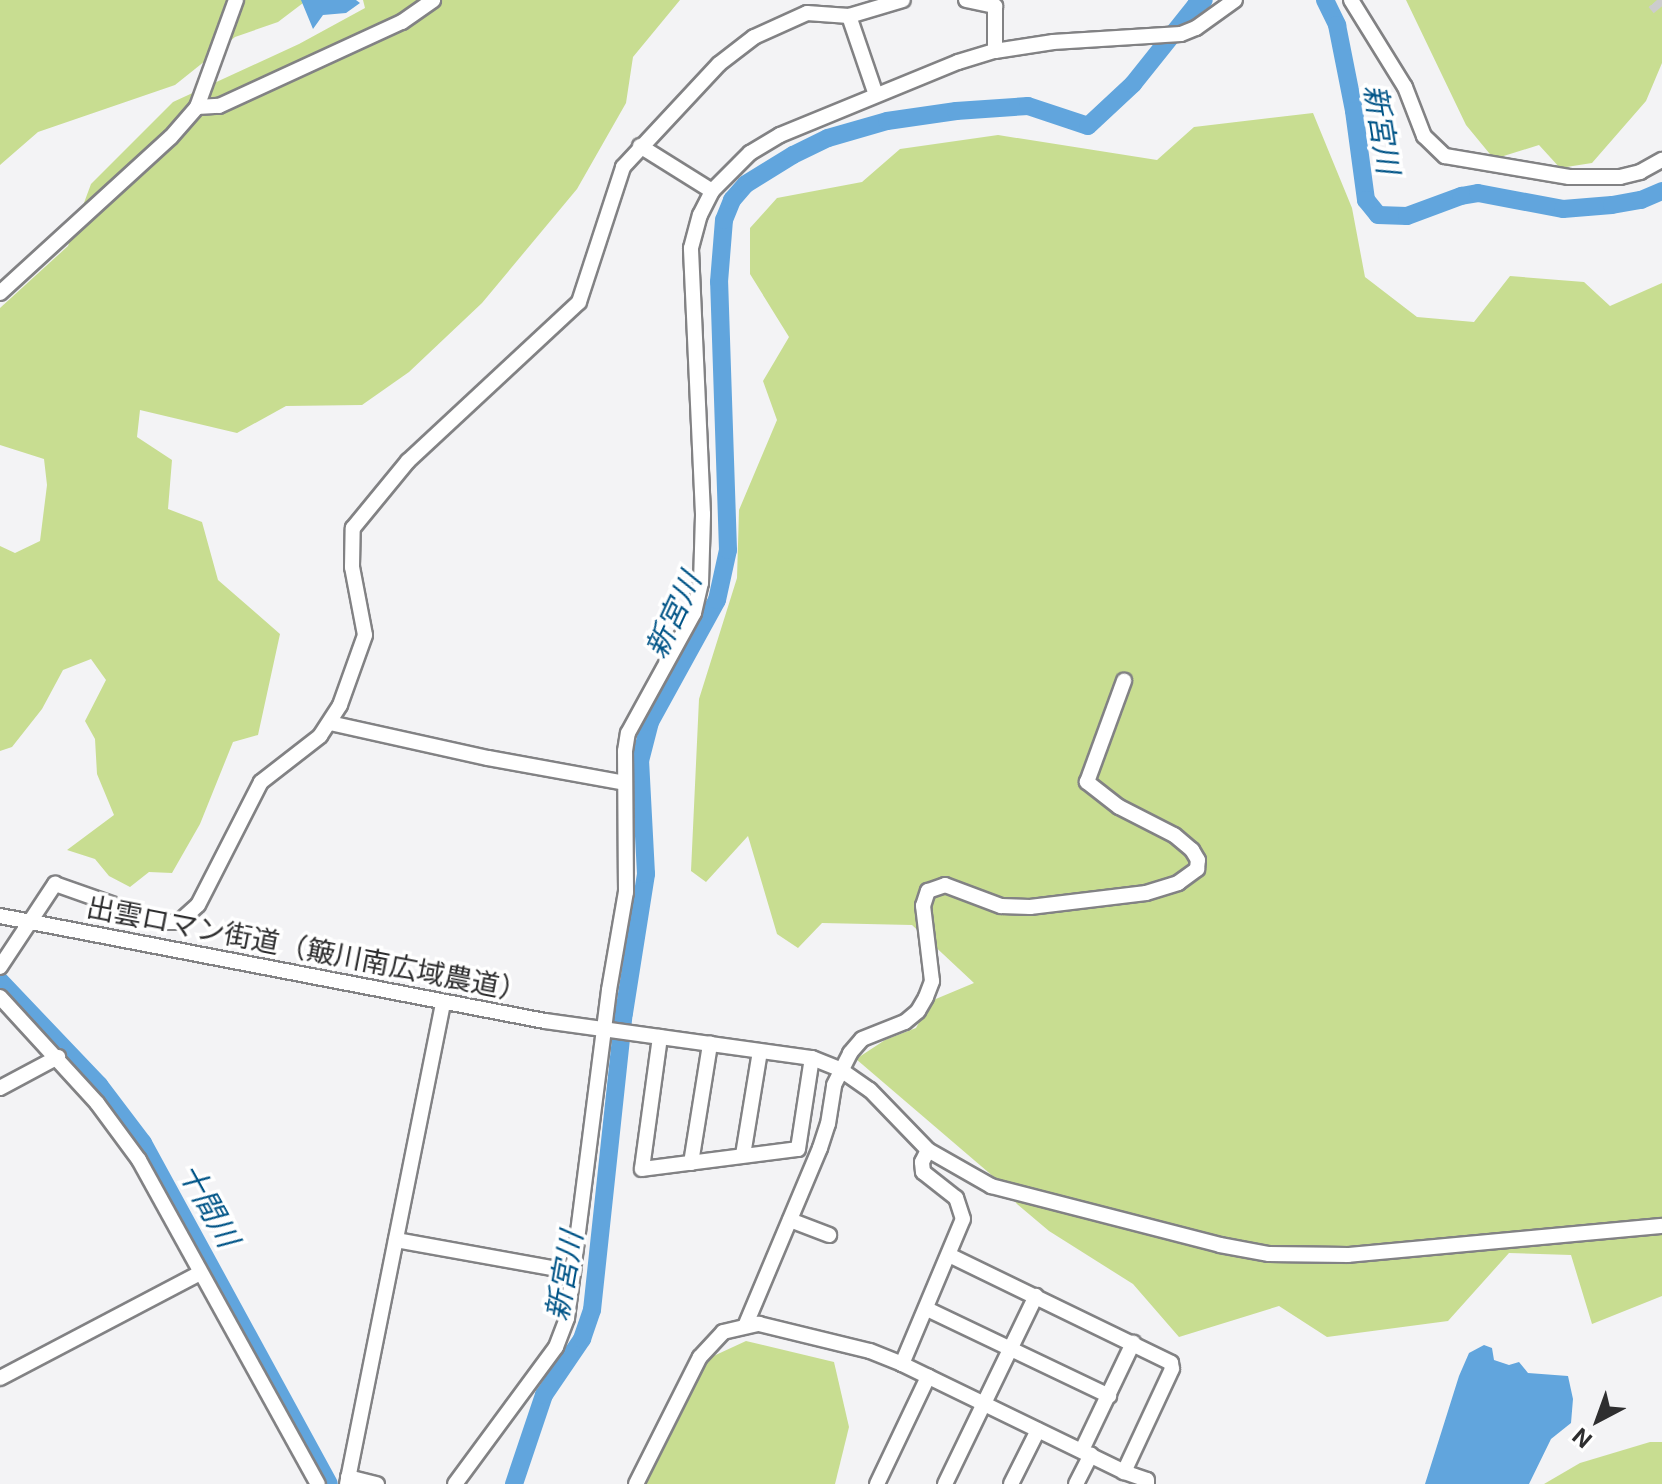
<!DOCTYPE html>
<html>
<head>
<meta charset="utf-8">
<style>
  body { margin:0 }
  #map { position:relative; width:1662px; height:1484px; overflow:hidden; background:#f3f3f5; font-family:Inter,"Noto Sans JP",sans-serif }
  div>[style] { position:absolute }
  .green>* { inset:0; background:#c8dd91 }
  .water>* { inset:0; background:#61a5dd }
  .river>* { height:18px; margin:-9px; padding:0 9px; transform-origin:9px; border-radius:9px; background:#61a5dd }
  .highway-tunnel>* { height:22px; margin-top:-11px; transform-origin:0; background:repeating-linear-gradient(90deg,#cccccd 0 22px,transparent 0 33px) }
  .roads { filter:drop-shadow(2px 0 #828284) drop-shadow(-2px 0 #828284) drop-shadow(0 2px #828284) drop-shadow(0 -2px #828284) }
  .minor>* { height:14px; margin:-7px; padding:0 7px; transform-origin:7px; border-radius:7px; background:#fff }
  span { translate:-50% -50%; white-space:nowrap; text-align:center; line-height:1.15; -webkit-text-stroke:7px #fff; paint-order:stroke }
  .street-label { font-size:28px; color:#2e2e2f }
  .water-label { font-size:30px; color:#005487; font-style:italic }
  .north { position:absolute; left:1558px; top:1380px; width:80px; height:80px; -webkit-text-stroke:6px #fff; paint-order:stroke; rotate:221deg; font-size:22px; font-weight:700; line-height:32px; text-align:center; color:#2e2e2f }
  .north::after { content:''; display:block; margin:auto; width:28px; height:36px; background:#2e2e2f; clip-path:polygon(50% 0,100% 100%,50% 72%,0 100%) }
</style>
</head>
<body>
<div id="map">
  <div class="green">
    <div style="clip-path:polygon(0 0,307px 0,278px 22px,235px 37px,175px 85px,38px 132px,0 165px)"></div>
    <div style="clip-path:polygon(363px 0,680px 0,633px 57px,626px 103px,577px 189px,482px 303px,409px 372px,362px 405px,286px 406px,237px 433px,140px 410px,137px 437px,172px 460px,168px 509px,202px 522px,218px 580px,280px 634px,258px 735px,233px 742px,200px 824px,172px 873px,149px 872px,130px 887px,109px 876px,95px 859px,67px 850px,114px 815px,97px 774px,95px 739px,85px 721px,106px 680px,91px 659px,63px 670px,42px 709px,12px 747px,0 751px,0 546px,15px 553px,40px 541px,47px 485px,44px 459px,0 445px,0 308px,68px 246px,91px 184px,173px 102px,299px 44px,365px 8px)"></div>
    <div style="clip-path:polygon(1406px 0,1662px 0,1662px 63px,1646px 101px,1592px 163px,1560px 168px,1539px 145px,1494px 159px,1466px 125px)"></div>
    <div style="clip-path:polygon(1313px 113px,1352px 208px,1365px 277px,1417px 317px,1474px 322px,1510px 276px,1584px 282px,1610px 306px,1662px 283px,1662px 1296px,1592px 1324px,1571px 1255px,1509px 1253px,1448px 1321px,1327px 1337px,1279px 1306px,1179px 1337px,1133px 1284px,1049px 1231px,1017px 1204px,995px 1178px,856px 1059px,885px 1040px,916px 1028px,931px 1001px,974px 983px,912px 925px,822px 923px,798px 948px,777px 934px,748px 836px,706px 882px,691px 871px,699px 699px,737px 578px,739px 510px,777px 420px,763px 381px,789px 337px,750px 274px,750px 228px,777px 198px,862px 182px,900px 149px,998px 135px,1157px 160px,1194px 127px)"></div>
    <div style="clip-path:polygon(746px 1341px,834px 1362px,849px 1427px,835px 1484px,644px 1484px,707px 1359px)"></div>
    <div style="clip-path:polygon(1650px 1442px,1662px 1442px,1662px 1484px,1544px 1484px,1580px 1463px)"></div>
  </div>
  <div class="water">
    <div style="clip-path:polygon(301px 0,356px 0,360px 3px,346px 13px,323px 15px,313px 29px)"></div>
    <div style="clip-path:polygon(1484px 1345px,1492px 1348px,1494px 1360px,1509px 1365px,1519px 1362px,1528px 1373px,1568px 1376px,1573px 1399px,1571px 1423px,1551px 1439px,1529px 1484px,1425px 1484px,1459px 1376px,1469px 1353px)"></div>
  </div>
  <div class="river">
    <div style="left:1325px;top:0;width:28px;rotate:64deg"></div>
    <div style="left:1337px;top:25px;width:88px;rotate:78.8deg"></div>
    <div style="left:1354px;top:111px;width:90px;rotate:82.3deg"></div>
    <div style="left:1366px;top:200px;width:19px;rotate:51deg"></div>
    <div style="left:1378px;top:215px;width:29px;rotate:2deg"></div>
    <div style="left:1407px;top:216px;width:58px;rotate:-20.3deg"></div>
    <div style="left:1461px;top:196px;width:17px;rotate:-10deg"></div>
    <div style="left:1478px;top:193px;width:86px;rotate:10.7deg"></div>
    <div style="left:1563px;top:209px;width:49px;rotate:-4.7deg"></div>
    <div style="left:1612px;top:205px;width:29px;rotate:-10deg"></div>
    <div style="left:1641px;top:200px;width:23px;rotate:-23deg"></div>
    <div style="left:0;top:981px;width:144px;rotate:46.4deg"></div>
    <div style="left:99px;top:1085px;width:73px;rotate:52.8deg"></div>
    <div style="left:143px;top:1143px;width:388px;rotate:61.4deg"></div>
    <div style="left:514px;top:1484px;width:94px;rotate:-71.4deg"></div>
    <div style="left:544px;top:1395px;width:68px;rotate:-55.8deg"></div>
    <div style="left:582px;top:1339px;width:31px;rotate:-71deg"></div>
    <div style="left:592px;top:1310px;width:299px;rotate:-83.9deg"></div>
    <div style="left:624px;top:1013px;width:141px;rotate:-81deg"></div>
    <div style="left:646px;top:874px;width:113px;rotate:-93deg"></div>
    <div style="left:640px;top:761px;width:40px;rotate:-75.6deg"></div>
    <div style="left:650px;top:722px;width:139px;rotate:-61.2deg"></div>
    <div style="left:717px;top:600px;width:51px;rotate:-77.6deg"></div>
    <div style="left:728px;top:550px;width:268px;rotate:-91.9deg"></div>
    <div style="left:719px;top:282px;width:62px;rotate:-85.4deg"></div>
    <div style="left:724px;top:220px;width:22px;rotate:-68deg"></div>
    <div style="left:732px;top:200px;width:21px;rotate:-49deg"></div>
    <div style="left:746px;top:184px;width:55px;rotate:-31.7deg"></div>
    <div style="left:793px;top:155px;width:39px;rotate:-26deg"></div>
    <div style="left:828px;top:138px;width:61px;rotate:-16.1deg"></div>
    <div style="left:887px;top:121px;width:70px;rotate:-8.2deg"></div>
    <div style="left:956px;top:111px;width:72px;rotate:-4deg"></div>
    <div style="left:1028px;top:106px;width:63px;rotate:18.4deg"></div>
    <div style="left:1088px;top:126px;width:62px;rotate:-43deg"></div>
    <div style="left:1133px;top:84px;width:101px;rotate:-51.4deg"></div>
    <div style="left:1196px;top:5px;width:9px;rotate:-32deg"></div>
  </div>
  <div class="highway-tunnel">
    <div style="left:1657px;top:0;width:8px;rotate:50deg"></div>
  </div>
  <div class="roads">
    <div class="minor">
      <div style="left:966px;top:0;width:30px;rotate:12deg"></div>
      <div style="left:995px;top:6px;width:45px;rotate:90deg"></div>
      <div style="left:1351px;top:0;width:102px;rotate:58.2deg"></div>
      <div style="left:1405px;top:87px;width:53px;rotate:68.8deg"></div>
      <div style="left:1424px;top:136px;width:29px;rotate:44deg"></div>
      <div style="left:1445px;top:156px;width:126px;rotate:9.6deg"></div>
      <div style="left:1569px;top:177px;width:51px"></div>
      <div style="left:1620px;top:177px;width:21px;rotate:-14deg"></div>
      <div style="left:1640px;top:172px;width:25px;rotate:-29deg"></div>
      <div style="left:849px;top:16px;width:83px;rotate:71.1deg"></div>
      <div style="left:197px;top:107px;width:22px;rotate:-3deg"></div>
      <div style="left:219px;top:106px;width:201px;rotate:-24.7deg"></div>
      <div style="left:402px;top:22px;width:38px;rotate:-35deg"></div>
      <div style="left:640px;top:146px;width:85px;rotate:32deg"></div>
      <div style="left:0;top:293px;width:231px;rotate:-42.4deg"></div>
      <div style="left:171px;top:137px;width:40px;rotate:-49deg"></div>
      <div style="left:197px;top:107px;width:114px;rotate:-70deg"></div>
      <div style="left:330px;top:723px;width:162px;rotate:12.5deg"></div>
      <div style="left:488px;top:758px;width:139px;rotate:10.3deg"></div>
      <div style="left:0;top:916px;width:555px;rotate:10.91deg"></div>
      <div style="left:545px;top:1021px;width:270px;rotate:7.9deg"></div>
      <div style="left:812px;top:1058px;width:31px;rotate:22deg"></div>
      <div style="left:841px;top:1070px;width:35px;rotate:35deg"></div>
      <div style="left:870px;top:1090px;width:83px;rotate:46deg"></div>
      <div style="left:928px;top:1150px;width:73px;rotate:29.7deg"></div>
      <div style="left:991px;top:1186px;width:236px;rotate:14.4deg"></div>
      <div style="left:1220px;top:1245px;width:50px;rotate:10.4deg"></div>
      <div style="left:1269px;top:1254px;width:79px;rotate:0.7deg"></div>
      <div style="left:1348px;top:1255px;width:315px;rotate:-5.3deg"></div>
      <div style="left:0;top:967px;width:100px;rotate:-56.5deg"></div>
      <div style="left:55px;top:884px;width:114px;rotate:19.4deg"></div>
      <div style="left:163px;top:922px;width:16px"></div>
      <div style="left:179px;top:922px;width:25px;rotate:-42deg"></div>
      <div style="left:198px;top:905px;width:138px;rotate:-62.9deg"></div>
      <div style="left:261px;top:782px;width:75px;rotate:-37.9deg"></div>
      <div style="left:320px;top:736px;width:37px;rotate:-57deg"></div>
      <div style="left:340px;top:705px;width:74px;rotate:-70.3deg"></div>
      <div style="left:365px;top:635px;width:69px;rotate:-100.8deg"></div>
      <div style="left:352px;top:567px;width:39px;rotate:-89deg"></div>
      <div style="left:353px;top:528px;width:87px;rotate:-50.6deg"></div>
      <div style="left:408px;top:461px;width:233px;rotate:-42.9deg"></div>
      <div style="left:579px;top:302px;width:142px;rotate:-71.9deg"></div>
      <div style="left:623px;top:167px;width:141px;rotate:-47deg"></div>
      <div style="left:719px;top:64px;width:44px;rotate:-37.6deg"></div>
      <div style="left:754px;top:37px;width:58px;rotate:-24.4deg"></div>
      <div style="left:807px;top:13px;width:42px;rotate:4.1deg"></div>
      <div style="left:849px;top:16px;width:56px;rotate:-16.5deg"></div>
      <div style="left:0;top:997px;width:144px;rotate:47.5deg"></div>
      <div style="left:97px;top:1103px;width:71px;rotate:53.6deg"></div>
      <div style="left:139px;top:1160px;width:370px;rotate:61.1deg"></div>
      <div style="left:660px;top:1037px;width:133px;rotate:97.8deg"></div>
      <div style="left:642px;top:1169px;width:157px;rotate:-7.3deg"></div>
      <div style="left:798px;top:1149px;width:92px;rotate:-81.3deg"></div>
      <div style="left:0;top:1088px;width:66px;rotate:-28.1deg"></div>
      <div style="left:743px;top:1155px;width:105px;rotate:-80.7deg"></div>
      <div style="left:691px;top:1163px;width:121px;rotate:-80.9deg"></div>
      <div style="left:790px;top:1220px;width:42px;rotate:21deg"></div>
      <div style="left:396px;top:1240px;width:180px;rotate:10.2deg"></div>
      <div style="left:949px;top:1255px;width:247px;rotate:25.9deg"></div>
      <div style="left:1171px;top:1363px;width:6px;rotate:81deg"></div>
      <div style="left:1172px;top:1369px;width:114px;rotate:115deg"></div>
      <div style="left:927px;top:1309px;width:202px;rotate:25.5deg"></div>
      <div style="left:746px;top:1324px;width:191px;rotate:-67.2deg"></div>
      <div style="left:820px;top:1148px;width:25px;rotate:-72deg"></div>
      <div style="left:828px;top:1124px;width:39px;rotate:-81deg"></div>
      <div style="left:834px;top:1085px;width:36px;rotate:-63deg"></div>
      <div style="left:850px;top:1053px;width:18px;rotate:-49deg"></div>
      <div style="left:862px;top:1039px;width:46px;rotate:-21.6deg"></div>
      <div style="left:905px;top:1022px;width:17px;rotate:-40deg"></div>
      <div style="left:918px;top:1011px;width:16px;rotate:-60deg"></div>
      <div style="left:926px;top:997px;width:17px;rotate:-69deg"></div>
      <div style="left:932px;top:981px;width:76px;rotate:-96.8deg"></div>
      <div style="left:923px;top:906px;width:16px;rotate:-72deg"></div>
      <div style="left:928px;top:891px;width:18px;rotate:-19deg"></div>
      <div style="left:945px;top:885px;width:60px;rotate:20.6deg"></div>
      <div style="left:1001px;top:906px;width:29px;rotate:2deg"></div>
      <div style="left:1030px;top:907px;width:117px;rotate:-6.9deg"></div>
      <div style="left:1146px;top:893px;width:34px;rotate:-17deg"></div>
      <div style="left:1178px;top:883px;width:24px;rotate:-36deg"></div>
      <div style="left:1197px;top:869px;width:9px;rotate:-84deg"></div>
      <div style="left:1198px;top:860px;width:12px;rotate:-121deg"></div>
      <div style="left:1192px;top:850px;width:23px;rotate:-140deg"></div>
      <div style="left:1174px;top:835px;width:62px;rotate:-153deg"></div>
      <div style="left:1119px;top:807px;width:41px;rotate:-142deg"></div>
      <div style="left:1087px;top:782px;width:108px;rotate:-69.9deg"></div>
      <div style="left:902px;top:1364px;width:157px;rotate:-67.2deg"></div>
      <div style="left:963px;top:1219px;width:22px;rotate:-108deg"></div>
      <div style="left:956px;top:1198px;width:42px;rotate:-141.8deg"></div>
      <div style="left:923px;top:1172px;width:10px;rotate:-96deg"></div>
      <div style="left:922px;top:1162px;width:13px;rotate:-63deg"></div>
      <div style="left:0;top:1378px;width:226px;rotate:-27.7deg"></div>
      <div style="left:1082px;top:1450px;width:119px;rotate:-64.5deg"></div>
      <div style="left:348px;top:1477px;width:30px;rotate:14deg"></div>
      <div style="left:347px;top:1484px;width:490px;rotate:-78.7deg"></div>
      <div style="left:455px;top:1484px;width:170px;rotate:-53.6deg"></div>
      <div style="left:556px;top:1347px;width:31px;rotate:-69deg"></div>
      <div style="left:567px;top:1318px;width:331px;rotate:-82.7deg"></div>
      <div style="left:609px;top:990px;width:99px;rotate:-80.2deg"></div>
      <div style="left:626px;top:892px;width:141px;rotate:-90.4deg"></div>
      <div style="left:625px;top:751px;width:18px;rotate:-81deg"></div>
      <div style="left:628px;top:733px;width:137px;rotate:-61.2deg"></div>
      <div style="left:694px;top:613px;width:31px;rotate:-77deg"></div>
      <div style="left:701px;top:583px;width:69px;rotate:-88.3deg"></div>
      <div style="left:703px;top:514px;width:266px;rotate:-92.6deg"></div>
      <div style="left:691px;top:248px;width:34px;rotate:-75deg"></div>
      <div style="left:700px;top:215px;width:27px;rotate:-63deg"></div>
      <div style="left:712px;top:191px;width:54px;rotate:-45deg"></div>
      <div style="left:750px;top:153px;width:35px;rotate:-31deg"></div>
      <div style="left:780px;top:135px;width:192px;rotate:-22.3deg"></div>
      <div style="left:958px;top:62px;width:39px;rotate:-17deg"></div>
      <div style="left:995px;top:51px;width:59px;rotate:-8.8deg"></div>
      <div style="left:1053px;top:42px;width:128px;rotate:-3.6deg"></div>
      <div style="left:1181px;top:34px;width:16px;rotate:-22deg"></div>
      <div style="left:1196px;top:28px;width:48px;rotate:-35.7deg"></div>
      <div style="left:636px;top:1484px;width:142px;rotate:-63.3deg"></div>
      <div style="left:700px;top:1357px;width:34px;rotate:-47deg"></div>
      <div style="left:723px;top:1332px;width:37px;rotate:-13deg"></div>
      <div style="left:759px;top:1324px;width:114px;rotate:13.7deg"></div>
      <div style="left:870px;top:1351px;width:35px;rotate:22deg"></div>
      <div style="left:902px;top:1364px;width:247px;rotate:25.9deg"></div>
      <div style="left:1124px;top:1472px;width:24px;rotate:19deg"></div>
      <div style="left:1147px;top:1480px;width:4px;rotate:90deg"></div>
      <div style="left:877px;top:1484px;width:119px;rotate:-64.5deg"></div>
      <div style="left:945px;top:1484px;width:209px;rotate:-64.2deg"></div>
      <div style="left:1011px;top:1484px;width:60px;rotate:-63.4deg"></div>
      <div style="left:1076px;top:1484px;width:33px;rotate:-63deg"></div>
    </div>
  </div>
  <div class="street-label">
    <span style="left:307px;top:949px;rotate:11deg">出雲ロマン街道（簸川南広域農道）</span>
  </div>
  <div class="water-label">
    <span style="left:1382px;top:129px;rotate:81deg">新宮川</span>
    <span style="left:673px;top:615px;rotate:-65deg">新宮川</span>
    <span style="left:209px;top:1205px;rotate:61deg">十間川</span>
    <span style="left:564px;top:1276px;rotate:-80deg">新宮川</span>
  </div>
  <div class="north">N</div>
</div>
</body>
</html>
